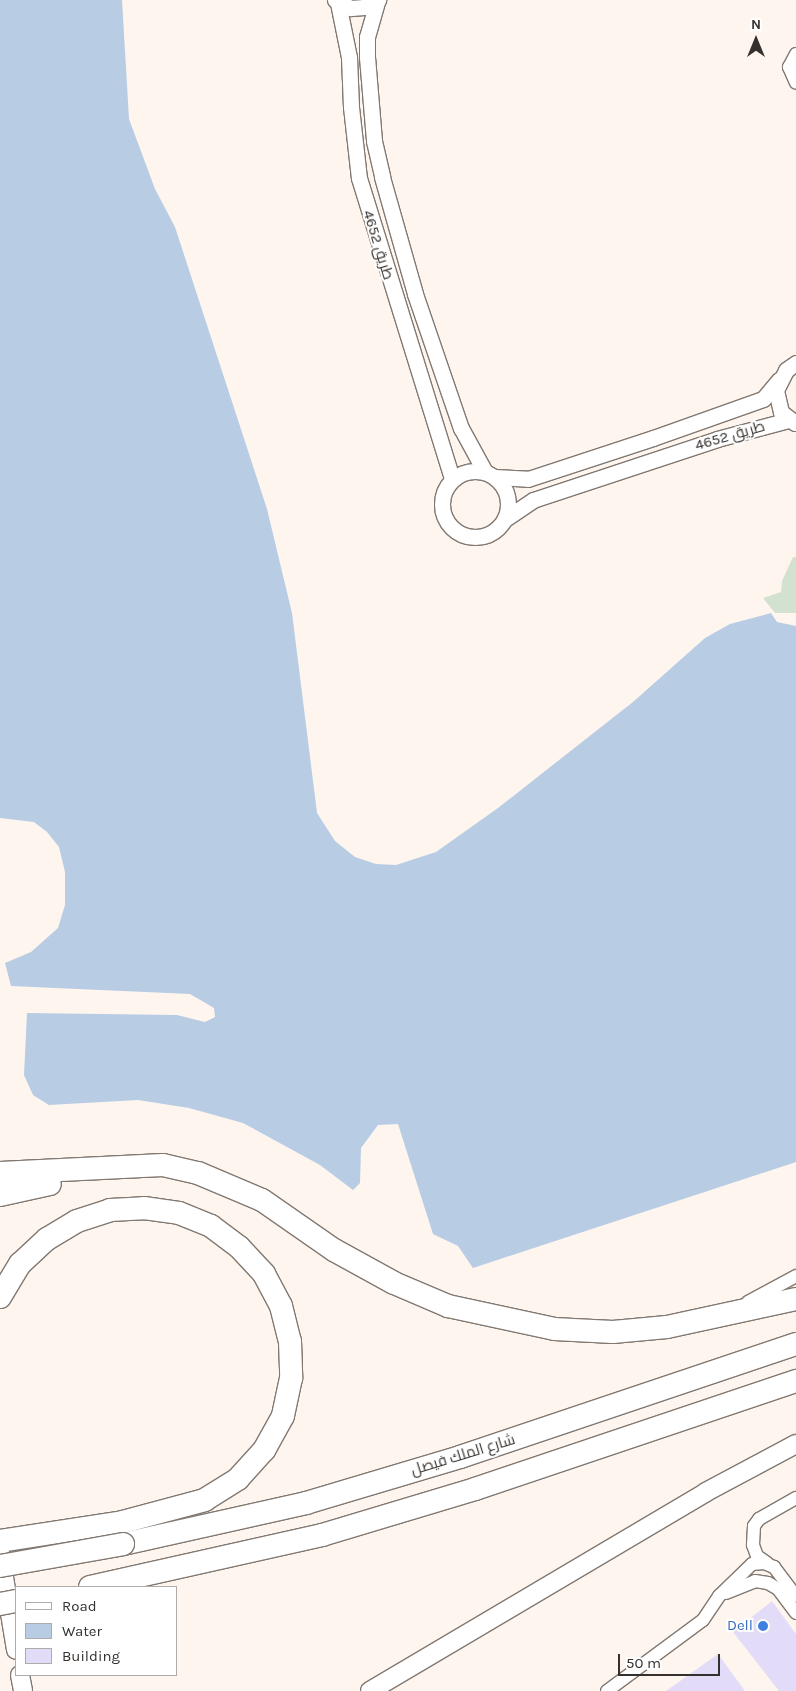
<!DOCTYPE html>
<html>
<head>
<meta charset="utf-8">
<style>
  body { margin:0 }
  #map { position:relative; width:796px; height:1691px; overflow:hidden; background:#fef5ef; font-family:Karla,Cairo,sans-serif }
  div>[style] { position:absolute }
  .green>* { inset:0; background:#d3e2d0 }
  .water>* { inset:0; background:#b8cce4 }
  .building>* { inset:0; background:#e2dcf9 }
  .roads { filter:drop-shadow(1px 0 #817871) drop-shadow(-1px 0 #817871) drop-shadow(0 1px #817871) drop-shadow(0 -1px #817871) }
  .minor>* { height:12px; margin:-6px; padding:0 6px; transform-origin:6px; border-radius:6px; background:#fff }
  .tertiary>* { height:15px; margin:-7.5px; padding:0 7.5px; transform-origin:7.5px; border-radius:7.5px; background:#fff }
  .tertiary>.ring { margin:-7.5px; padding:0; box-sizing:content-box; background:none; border:15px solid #fff; border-radius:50% }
  .secondary>* { height:18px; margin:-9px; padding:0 9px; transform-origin:9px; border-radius:9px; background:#fff }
  .motorway>* { height:22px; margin:-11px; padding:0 11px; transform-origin:11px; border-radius:11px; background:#fff }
  .bridges { filter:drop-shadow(1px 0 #817871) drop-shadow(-1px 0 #817871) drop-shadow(0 1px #817871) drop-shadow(0 -1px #817871) }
  .motorway-bridge>* { height:22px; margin:-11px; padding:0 11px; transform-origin:11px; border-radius:11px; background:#fff }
  .dots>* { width:14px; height:14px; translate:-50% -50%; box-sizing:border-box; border:2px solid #fff; border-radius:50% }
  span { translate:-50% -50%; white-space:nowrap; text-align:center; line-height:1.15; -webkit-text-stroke:4px #fff; paint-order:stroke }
  .street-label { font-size:15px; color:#34302d }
  .shop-label { font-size:15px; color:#366cbe }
  .right { translate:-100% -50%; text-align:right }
  .legend { position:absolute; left:15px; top:1586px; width:162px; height:90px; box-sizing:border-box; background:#fff; border:1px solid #aeacab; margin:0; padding:6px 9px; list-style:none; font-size:15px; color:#34302d }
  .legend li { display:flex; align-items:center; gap:10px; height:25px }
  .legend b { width:25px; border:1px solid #aeacab }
  .north { position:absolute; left:731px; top:15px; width:50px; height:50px; -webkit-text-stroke:4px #fff; paint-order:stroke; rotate:0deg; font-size:14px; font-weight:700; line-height:20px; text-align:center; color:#34302d }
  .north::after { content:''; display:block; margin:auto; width:18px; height:22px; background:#34302d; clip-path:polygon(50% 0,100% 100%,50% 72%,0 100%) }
  .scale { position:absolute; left:618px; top:1654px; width:102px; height:22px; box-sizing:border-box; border:2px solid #34302d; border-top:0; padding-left:6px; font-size:15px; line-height:18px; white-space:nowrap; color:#34302d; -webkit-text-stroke:4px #fff; paint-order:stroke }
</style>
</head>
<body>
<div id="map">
  <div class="green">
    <div style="clip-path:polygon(793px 557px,796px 557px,796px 613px,775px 613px,763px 598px,781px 592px,782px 581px)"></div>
  </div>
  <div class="water">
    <div style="clip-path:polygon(0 0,122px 0,129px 119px,155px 189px,175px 227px,267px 509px,292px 613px,317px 813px,335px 841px,355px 857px,376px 864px,396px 865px,436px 852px,498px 808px,633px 702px,705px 638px,730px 624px,771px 613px,777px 622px,796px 626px,796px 1162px,473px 1268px,458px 1246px,433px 1234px,398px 1124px,378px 1125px,361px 1148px,360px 1183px,353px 1190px,320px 1165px,243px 1123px,189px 1108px,138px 1100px,49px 1105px,33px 1095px,24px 1075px,27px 1013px,177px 1015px,205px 1022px,215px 1017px,214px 1008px,190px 994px,11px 986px,5px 963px,31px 952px,58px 928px,65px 905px,65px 872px,59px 847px,47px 832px,34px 822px,0 818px)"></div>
  </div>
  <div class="building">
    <div style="clip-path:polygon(772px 1601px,796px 1634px,796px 1691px,779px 1691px,733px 1632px)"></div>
    <div style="clip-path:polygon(718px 1654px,745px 1691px,666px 1691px)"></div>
  </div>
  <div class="roads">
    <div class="minor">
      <div style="left:796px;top:54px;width:15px;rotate:118deg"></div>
      <div style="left:789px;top:67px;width:17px;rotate:66deg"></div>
      <div style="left:748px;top:1302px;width:55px;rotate:-28.4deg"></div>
      <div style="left:767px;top:1563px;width:12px;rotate:-145deg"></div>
      <div style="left:757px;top:1556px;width:12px;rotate:-110deg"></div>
      <div style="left:753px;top:1545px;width:19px;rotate:-87deg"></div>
      <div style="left:754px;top:1526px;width:9px;rotate:-54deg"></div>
      <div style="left:759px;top:1519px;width:43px;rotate:-29.6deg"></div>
      <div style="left:726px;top:1593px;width:31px;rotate:-22deg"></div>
      <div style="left:755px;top:1581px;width:13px;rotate:9deg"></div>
      <div style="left:768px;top:1583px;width:12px;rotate:31deg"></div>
      <div style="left:778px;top:1589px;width:30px;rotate:53deg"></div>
      <div style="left:607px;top:1691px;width:119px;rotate:-36.5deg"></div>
      <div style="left:703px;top:1620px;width:29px;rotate:-56deg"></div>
      <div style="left:719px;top:1596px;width:46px;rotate:-44.1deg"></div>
      <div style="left:752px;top:1564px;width:12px;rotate:-5deg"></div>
      <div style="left:764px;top:1563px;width:11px;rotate:22deg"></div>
      <div style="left:774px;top:1567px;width:36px;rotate:53deg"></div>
    </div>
    <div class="tertiary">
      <div style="left:335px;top:0;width:18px;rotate:27deg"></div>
      <div style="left:351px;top:8px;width:13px;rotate:-4deg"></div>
      <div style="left:364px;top:7px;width:16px;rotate:-27deg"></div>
      <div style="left:377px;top:2px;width:36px;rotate:106deg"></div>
      <div style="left:367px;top:37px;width:20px;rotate:90deg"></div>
      <div style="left:367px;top:57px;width:84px;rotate:85.2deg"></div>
      <div style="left:374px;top:141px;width:37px;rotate:77deg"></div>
      <div style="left:382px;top:177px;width:122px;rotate:74.2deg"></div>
      <div style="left:415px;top:294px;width:142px;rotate:71.1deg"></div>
      <div style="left:461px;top:428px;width:50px;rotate:61.4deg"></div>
      <div style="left:338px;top:3px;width:55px;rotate:78.5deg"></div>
      <div style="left:349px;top:57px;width:50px;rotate:87.7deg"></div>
      <div style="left:351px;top:107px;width:71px;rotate:83.6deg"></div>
      <div style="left:359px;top:178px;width:315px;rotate:72.8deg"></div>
      <div style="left:795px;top:423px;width:18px;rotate:-142deg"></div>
      <div style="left:781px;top:412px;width:23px;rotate:-103deg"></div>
      <div style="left:776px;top:390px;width:22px;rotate:-63deg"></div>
      <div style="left:786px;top:370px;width:12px;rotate:-35deg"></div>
      <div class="ring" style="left:442px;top:471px;width:51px;height:51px"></div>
      <div style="left:495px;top:477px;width:33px;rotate:3deg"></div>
      <div style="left:528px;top:479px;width:132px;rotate:-18.2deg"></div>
      <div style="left:653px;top:438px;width:117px;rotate:-19.5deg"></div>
      <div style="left:763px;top:399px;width:25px;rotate:-50deg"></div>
      <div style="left:505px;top:519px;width:34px;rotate:-34deg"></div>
      <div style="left:533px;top:500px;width:194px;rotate:-18.3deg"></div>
      <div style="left:717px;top:439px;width:74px;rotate:-14.8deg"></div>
    </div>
    <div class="secondary">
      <div style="left:0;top:1553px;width:98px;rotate:80.6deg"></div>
      <div style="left:20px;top:1675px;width:16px;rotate:79deg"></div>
      <div style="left:370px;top:1691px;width:391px;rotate:-30.6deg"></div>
      <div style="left:706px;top:1492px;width:102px;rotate:-28.1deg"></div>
    </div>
    <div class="motorway">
      <div style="left:0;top:1173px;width:163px;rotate:-2.8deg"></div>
      <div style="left:163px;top:1165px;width:36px;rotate:13deg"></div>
      <div style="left:198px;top:1173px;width:69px;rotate:22.9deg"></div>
      <div style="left:262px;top:1200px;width:88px;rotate:34.8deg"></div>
      <div style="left:334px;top:1250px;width:68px;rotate:28.8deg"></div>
      <div style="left:394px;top:1283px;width:59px;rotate:23.1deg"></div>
      <div style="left:448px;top:1306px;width:108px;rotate:12.2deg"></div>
      <div style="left:554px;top:1329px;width:59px;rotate:2.9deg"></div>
      <div style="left:613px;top:1332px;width:54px;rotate:-5.3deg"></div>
      <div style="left:667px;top:1327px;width:132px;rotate:-12.2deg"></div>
      <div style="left:0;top:1195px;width:51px;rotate:-12.4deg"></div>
      <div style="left:0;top:1297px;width:39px;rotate:-59deg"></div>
      <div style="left:20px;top:1264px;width:37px;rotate:-43deg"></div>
      <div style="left:47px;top:1239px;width:35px;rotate:-31deg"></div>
      <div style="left:77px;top:1221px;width:35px;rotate:-18deg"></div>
      <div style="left:110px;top:1210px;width:34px;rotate:-3deg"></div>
      <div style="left:144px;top:1208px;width:35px;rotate:8deg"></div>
      <div style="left:179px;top:1213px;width:35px;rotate:22deg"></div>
      <div style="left:211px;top:1226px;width:35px;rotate:37deg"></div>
      <div style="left:239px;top:1247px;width:37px;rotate:47deg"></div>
      <div style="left:264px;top:1274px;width:36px;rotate:62deg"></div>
      <div style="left:281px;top:1306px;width:36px;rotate:76deg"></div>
      <div style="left:290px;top:1341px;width:37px;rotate:88deg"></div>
      <div style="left:291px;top:1378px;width:39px;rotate:102deg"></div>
      <div style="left:283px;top:1416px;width:39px;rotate:119deg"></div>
      <div style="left:264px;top:1450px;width:39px;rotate:132deg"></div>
      <div style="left:238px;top:1479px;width:39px;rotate:148deg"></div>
      <div style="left:205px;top:1500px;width:85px;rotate:165deg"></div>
      <div style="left:123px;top:1522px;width:124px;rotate:171.2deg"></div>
      <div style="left:123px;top:1544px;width:188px;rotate:-12.6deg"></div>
      <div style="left:306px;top:1503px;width:161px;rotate:-16.6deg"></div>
      <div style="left:460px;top:1457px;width:354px;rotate:-18.6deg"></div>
      <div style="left:90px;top:1587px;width:238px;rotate:-12.6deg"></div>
      <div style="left:322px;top:1535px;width:160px;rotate:-16.7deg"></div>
      <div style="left:475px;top:1489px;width:339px;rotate:-18.6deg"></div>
    </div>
  </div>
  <div class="bridges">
    <div class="motorway-bridge">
      <div style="left:0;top:1566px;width:125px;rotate:-10.1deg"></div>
      <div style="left:0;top:1604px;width:16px;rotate:-11deg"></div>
    </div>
  </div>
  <div class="dots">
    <div style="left:763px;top:1626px;background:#3f7fe0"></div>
  </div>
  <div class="street-label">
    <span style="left:378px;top:245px;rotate:73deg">طريق 4652</span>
    <span style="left:730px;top:436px;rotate:-16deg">طريق 4652</span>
    <span style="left:463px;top:1455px;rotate:-17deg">شارع الملك فيصل</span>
  </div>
  <div class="shop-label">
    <span class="right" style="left:753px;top:1626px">Dell</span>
  </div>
  <ul class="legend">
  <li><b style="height:6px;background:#fff"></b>Road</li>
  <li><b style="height:14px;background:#b8cce4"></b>Water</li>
  <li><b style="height:14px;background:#e2dcf9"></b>Building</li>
  </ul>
  <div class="north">N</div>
  <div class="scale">50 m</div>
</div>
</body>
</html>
